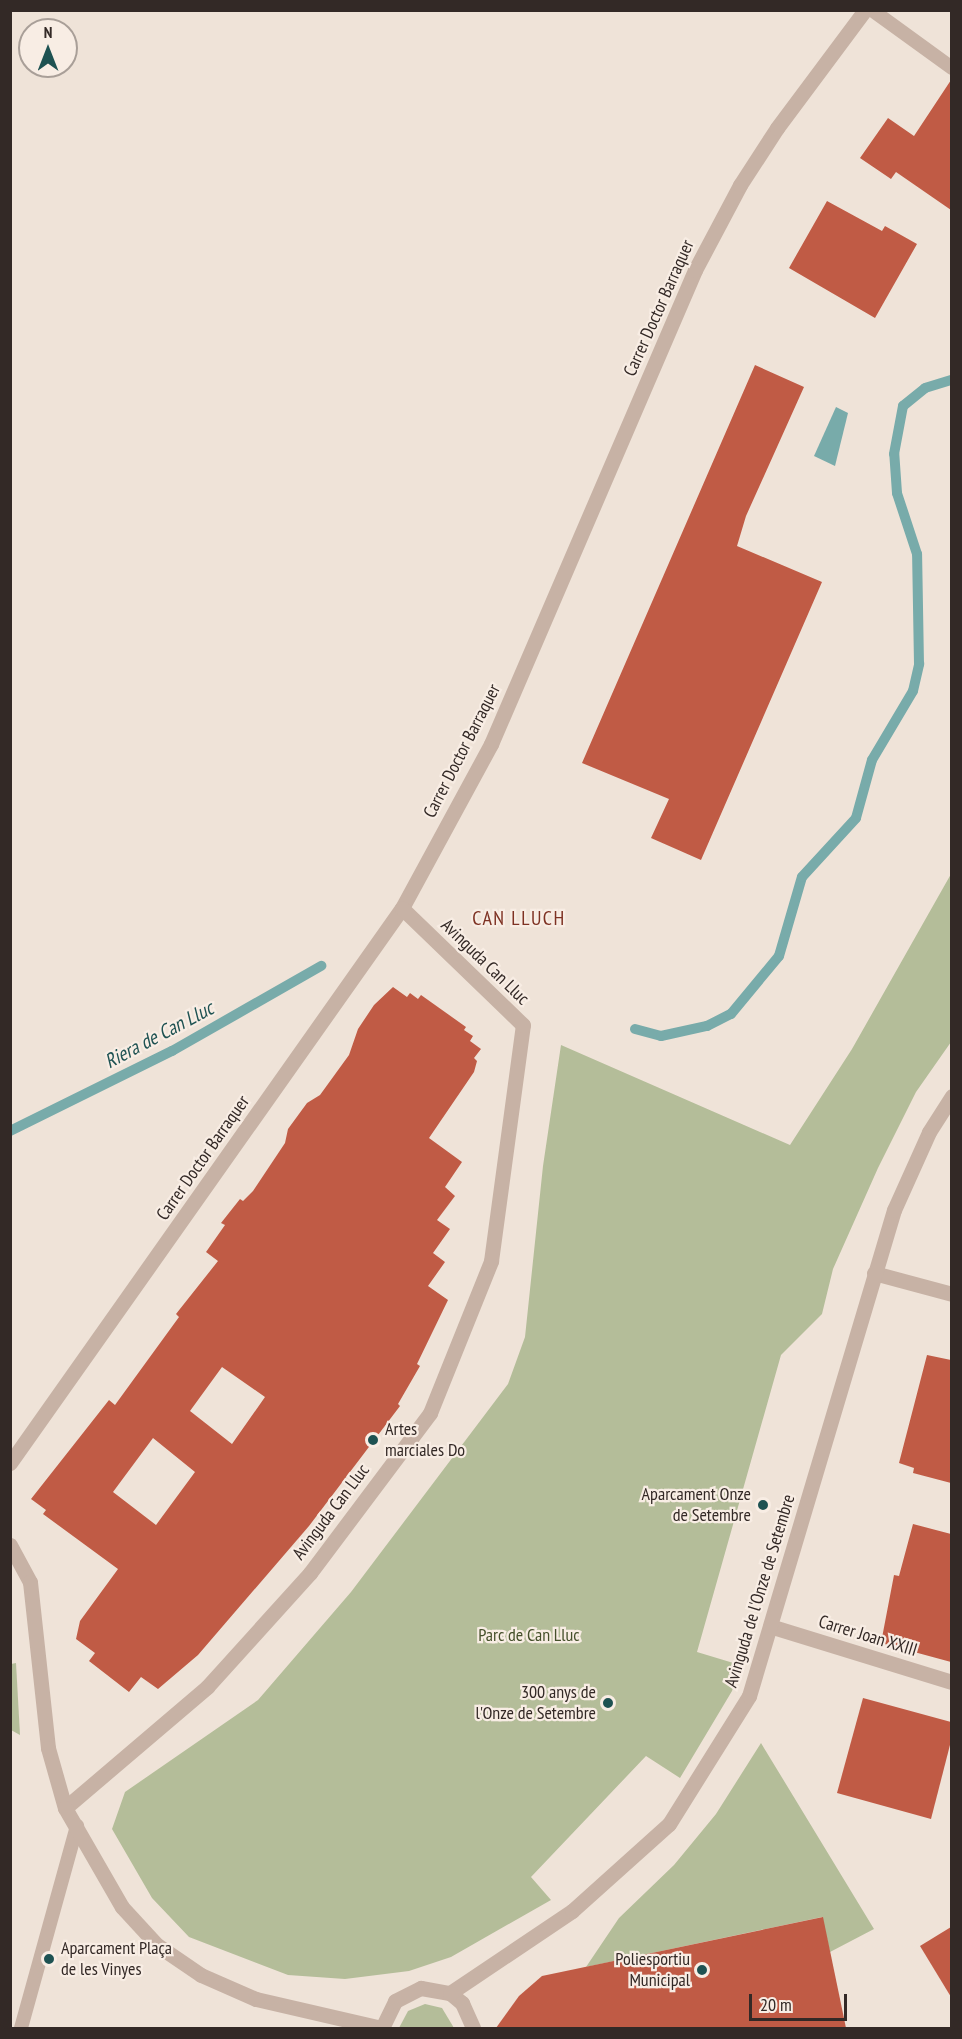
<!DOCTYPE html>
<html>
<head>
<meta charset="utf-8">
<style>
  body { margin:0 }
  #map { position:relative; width:962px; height:2039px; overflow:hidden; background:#efe3d8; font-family:"PT Sans Narrow",sans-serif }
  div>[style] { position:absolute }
  .green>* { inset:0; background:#b4bd99 }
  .water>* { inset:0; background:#78abaa }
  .stream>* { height:10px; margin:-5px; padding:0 5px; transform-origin:5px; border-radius:5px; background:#78abaa }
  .building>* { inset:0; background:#c05b45 }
  .service>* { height:14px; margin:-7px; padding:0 7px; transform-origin:7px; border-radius:7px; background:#c7b2a5 }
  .minor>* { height:15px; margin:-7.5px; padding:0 7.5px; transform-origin:7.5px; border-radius:7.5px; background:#c7b2a5 }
  .dots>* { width:16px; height:16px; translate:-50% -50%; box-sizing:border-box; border:3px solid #f8ede4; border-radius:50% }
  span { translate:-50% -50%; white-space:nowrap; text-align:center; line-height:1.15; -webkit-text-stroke:4.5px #f8ede4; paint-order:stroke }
  .street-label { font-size:18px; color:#332926 }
  .poi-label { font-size:18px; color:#332926 }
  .left { translate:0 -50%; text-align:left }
  .right { translate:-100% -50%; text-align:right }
  .park-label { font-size:18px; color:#45502b }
  .neighbourhood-label { font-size:20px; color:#7e3223; letter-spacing:1.5px }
  .water-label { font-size:20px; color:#1e5252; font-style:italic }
  .frame { position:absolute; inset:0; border:12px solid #332926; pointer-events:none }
  .north { position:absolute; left:18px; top:18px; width:60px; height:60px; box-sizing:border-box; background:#f8ede4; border:2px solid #a99f98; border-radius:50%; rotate:0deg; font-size:16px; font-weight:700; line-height:24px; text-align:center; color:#332926 }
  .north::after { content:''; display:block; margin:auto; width:21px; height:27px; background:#1e5252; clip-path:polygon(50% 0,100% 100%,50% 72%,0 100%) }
  .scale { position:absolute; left:749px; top:1994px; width:98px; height:27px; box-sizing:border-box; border:3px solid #332926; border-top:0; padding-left:8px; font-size:18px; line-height:21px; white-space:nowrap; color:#332926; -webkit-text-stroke:4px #f8ede4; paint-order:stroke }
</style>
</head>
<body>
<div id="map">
  <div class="green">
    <div style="clip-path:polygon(951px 874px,951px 1042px,916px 1092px,878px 1168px,833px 1269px,822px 1314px,781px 1355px,697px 1652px,740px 1665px,732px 1691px,680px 1778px,646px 1756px,531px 1877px,551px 1900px,451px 1957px,409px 1971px,345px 1979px,288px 1975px,189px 1937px,152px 1898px,112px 1829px,125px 1792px,258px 1700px,351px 1592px,508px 1384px,525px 1337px,543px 1166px,561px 1045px,790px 1145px,852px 1049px)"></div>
    <div style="clip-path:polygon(16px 1663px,20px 1735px,11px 1730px,11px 1664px)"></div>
    <div style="clip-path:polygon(761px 1743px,874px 1929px,830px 1952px,822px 1917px,586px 1967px,619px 1918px,674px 1865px,716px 1814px)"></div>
    <div style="clip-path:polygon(425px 2004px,442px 2008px,454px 2028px,399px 2028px,408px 2011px)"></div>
  </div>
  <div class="water">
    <div style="clip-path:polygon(836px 407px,848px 413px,835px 466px,814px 456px)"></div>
  </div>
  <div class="stream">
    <div style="left:635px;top:1029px;width:27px;rotate:15deg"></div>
    <div style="left:661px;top:1036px;width:47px;rotate:-12.3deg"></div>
    <div style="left:707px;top:1026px;width:27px;rotate:-27deg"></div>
    <div style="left:731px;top:1014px;width:75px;rotate:-50.4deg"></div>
    <div style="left:779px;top:956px;width:82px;rotate:-73.8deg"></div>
    <div style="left:802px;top:877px;width:80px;rotate:-47.5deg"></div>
    <div style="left:856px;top:818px;width:60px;rotate:-74.6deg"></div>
    <div style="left:872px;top:760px;width:80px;rotate:-59.3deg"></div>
    <div style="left:913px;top:691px;width:28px;rotate:-77deg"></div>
    <div style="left:919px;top:664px;width:110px;rotate:-91deg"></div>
    <div style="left:917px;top:554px;width:64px;rotate:-108.2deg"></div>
    <div style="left:897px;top:493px;width:39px;rotate:-94deg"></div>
    <div style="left:894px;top:454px;width:49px;rotate:-79.4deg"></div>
    <div style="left:903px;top:406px;width:28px;rotate:-39deg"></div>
    <div style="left:925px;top:388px;width:28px;rotate:-17deg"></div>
    <div style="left:10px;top:1131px;width:181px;rotate:-26.3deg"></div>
    <div style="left:172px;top:1051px;width:172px;rotate:-29.7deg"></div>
  </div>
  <div class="building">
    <div style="clip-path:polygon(951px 80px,951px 210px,896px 172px,891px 179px,860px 158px,888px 118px,914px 136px)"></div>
    <div style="clip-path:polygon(827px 201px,882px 231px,885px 226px,917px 244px,875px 318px,789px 268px)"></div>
    <div style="clip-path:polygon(755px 365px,804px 387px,746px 516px,737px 546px,822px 582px,701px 860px,651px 838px,669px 799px,582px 763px)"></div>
    <div style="clip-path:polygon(evenodd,393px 987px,407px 997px,410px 993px,418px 999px,421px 995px,466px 1027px,464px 1030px,473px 1036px,470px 1041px,481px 1049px,474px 1058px,477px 1061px,474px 1072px,429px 1138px,462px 1162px,445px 1187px,455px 1196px,437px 1220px,450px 1229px,433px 1253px,445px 1262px,428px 1286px,448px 1300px,417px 1364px,420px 1366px,398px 1404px,400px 1406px,309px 1526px,198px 1655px,158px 1689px,141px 1677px,129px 1692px,89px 1661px,95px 1653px,76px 1639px,80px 1621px,118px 1569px,43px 1514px,46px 1510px,31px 1499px,109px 1400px,115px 1405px,179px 1317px,176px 1314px,218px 1261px,206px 1252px,225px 1225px,221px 1223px,240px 1199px,243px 1201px,253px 1191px,285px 1143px,288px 1129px,307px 1103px,320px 1095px,349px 1055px,358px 1029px,374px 1005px,393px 987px,222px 1367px,265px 1397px,232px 1444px,190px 1411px,222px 1367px,393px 987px,153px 1438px,195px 1472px,156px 1525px,113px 1492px,153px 1438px)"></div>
    <div style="clip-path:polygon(927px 1355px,951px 1360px,951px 1483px,913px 1473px,914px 1468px,899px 1463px)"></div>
    <div style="clip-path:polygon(913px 1524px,951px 1534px,951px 1662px,881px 1643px,894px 1575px,899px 1576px)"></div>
    <div style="clip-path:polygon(863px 1698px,951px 1722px,951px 1741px,931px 1819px,837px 1793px)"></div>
    <div style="clip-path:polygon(823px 1917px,846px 2028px,496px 2028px,519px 1996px,542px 1976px)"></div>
    <div style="clip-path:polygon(951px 1927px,951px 1997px,920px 1946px)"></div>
  </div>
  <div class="service">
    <div style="left:872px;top:10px;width:99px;rotate:35.9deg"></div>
    <div style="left:21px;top:2028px;width:210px;rotate:-74.5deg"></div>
  </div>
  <div class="minor">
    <div style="left:874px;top:1273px;width:81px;rotate:15.1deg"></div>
    <div style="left:10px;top:1463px;width:679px;rotate:-54.77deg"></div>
    <div style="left:402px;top:908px;width:187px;rotate:-61.5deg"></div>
    <div style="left:491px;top:744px;width:516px;rotate:-66.71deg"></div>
    <div style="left:695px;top:270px;width:96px;rotate:-62.1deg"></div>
    <div style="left:740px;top:185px;width:68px;rotate:-57deg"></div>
    <div style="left:777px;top:128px;width:147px;rotate:-53.3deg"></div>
    <div style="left:10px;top:1545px;width:42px;rotate:61.6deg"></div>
    <div style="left:30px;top:1582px;width:167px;rotate:83.8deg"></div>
    <div style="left:48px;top:1748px;width:62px;rotate:74.2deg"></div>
    <div style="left:65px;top:1808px;width:187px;rotate:-40.4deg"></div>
    <div style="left:207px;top:1687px;width:154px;rotate:-47.9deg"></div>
    <div style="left:310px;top:1573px;width:200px;rotate:-53.1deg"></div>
    <div style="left:430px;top:1413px;width:164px;rotate:-68.1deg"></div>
    <div style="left:491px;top:1261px;width:238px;rotate:-82.3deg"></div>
    <div style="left:523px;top:1025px;width:168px;rotate:-136deg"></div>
    <div style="left:773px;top:1627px;width:187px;rotate:17.1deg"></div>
    <div style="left:65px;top:1808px;width:114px;rotate:60.1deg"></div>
    <div style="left:122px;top:1907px;width:52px;rotate:47.4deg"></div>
    <div style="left:157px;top:1945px;width:53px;rotate:34.3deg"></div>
    <div style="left:201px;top:1975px;width:60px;rotate:23.6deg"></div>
    <div style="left:256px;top:1999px;width:129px;rotate:13deg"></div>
    <div style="left:450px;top:1993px;width:147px;rotate:-33.9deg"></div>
    <div style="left:572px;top:1911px;width:130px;rotate:-41.9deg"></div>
    <div style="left:669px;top:1824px;width:151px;rotate:-58deg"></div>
    <div style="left:749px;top:1696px;width:507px;rotate:-73.39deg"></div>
    <div style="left:894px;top:1210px;width:85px;rotate:-65.8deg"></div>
    <div style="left:929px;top:1132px;width:43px;rotate:-57.4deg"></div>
    <div style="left:382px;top:2028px;width:30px;rotate:-64deg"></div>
    <div style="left:395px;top:2001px;width:29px;rotate:-27deg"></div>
    <div style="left:421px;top:1988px;width:29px;rotate:10deg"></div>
    <div style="left:450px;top:1993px;width:16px;rotate:40deg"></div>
    <div style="left:462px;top:2003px;width:27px;rotate:66deg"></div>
  </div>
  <div class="dots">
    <div style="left:373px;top:1440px;background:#1e5252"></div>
    <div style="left:763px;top:1505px;background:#1e5252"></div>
    <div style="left:608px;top:1703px;background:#1e5252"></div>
    <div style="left:49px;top:1959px;background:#1e5252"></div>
    <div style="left:702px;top:1970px;background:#1e5252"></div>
  </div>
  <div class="street-label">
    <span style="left:659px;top:308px;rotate:-66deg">Carrer Doctor Barraquer</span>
    <span style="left:462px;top:751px;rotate:-63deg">Carrer Doctor Barraquer</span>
    <span style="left:485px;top:962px;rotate:44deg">Avinguda Can Lluc</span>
    <span style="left:203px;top:1158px;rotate:-55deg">Carrer Doctor Barraquer</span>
    <span style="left:331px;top:1512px;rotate:-53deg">Avinguda Can Lluc</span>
    <span style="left:760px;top:1591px;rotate:-73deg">Avinguda de l'Onze de Setembre</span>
    <span style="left:868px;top:1636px;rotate:17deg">Carrer Joan XXIII</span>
  </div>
  <div class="poi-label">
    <span class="left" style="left:385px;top:1440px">Artes<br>marciales Do</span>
    <span class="right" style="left:751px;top:1505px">Aparcament Onze<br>de Setembre</span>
    <span class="right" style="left:596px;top:1703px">300 anys de<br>l'Onze de Setembre</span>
    <span class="left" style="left:61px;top:1959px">Aparcament Plaça<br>de les Vinyes</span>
    <span class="right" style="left:690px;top:1970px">Poliesportiu<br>Municipal</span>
  </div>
  <div class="park-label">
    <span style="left:529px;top:1635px">Parc de Can Lluc</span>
  </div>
  <div class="neighbourhood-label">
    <span style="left:519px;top:918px">CAN LLUCH</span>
  </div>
  <div class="water-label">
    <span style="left:159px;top:1035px;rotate:-28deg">Riera de Can Lluc</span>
  </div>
  <div class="frame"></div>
  <div class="north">N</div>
  <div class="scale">20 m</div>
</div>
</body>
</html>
